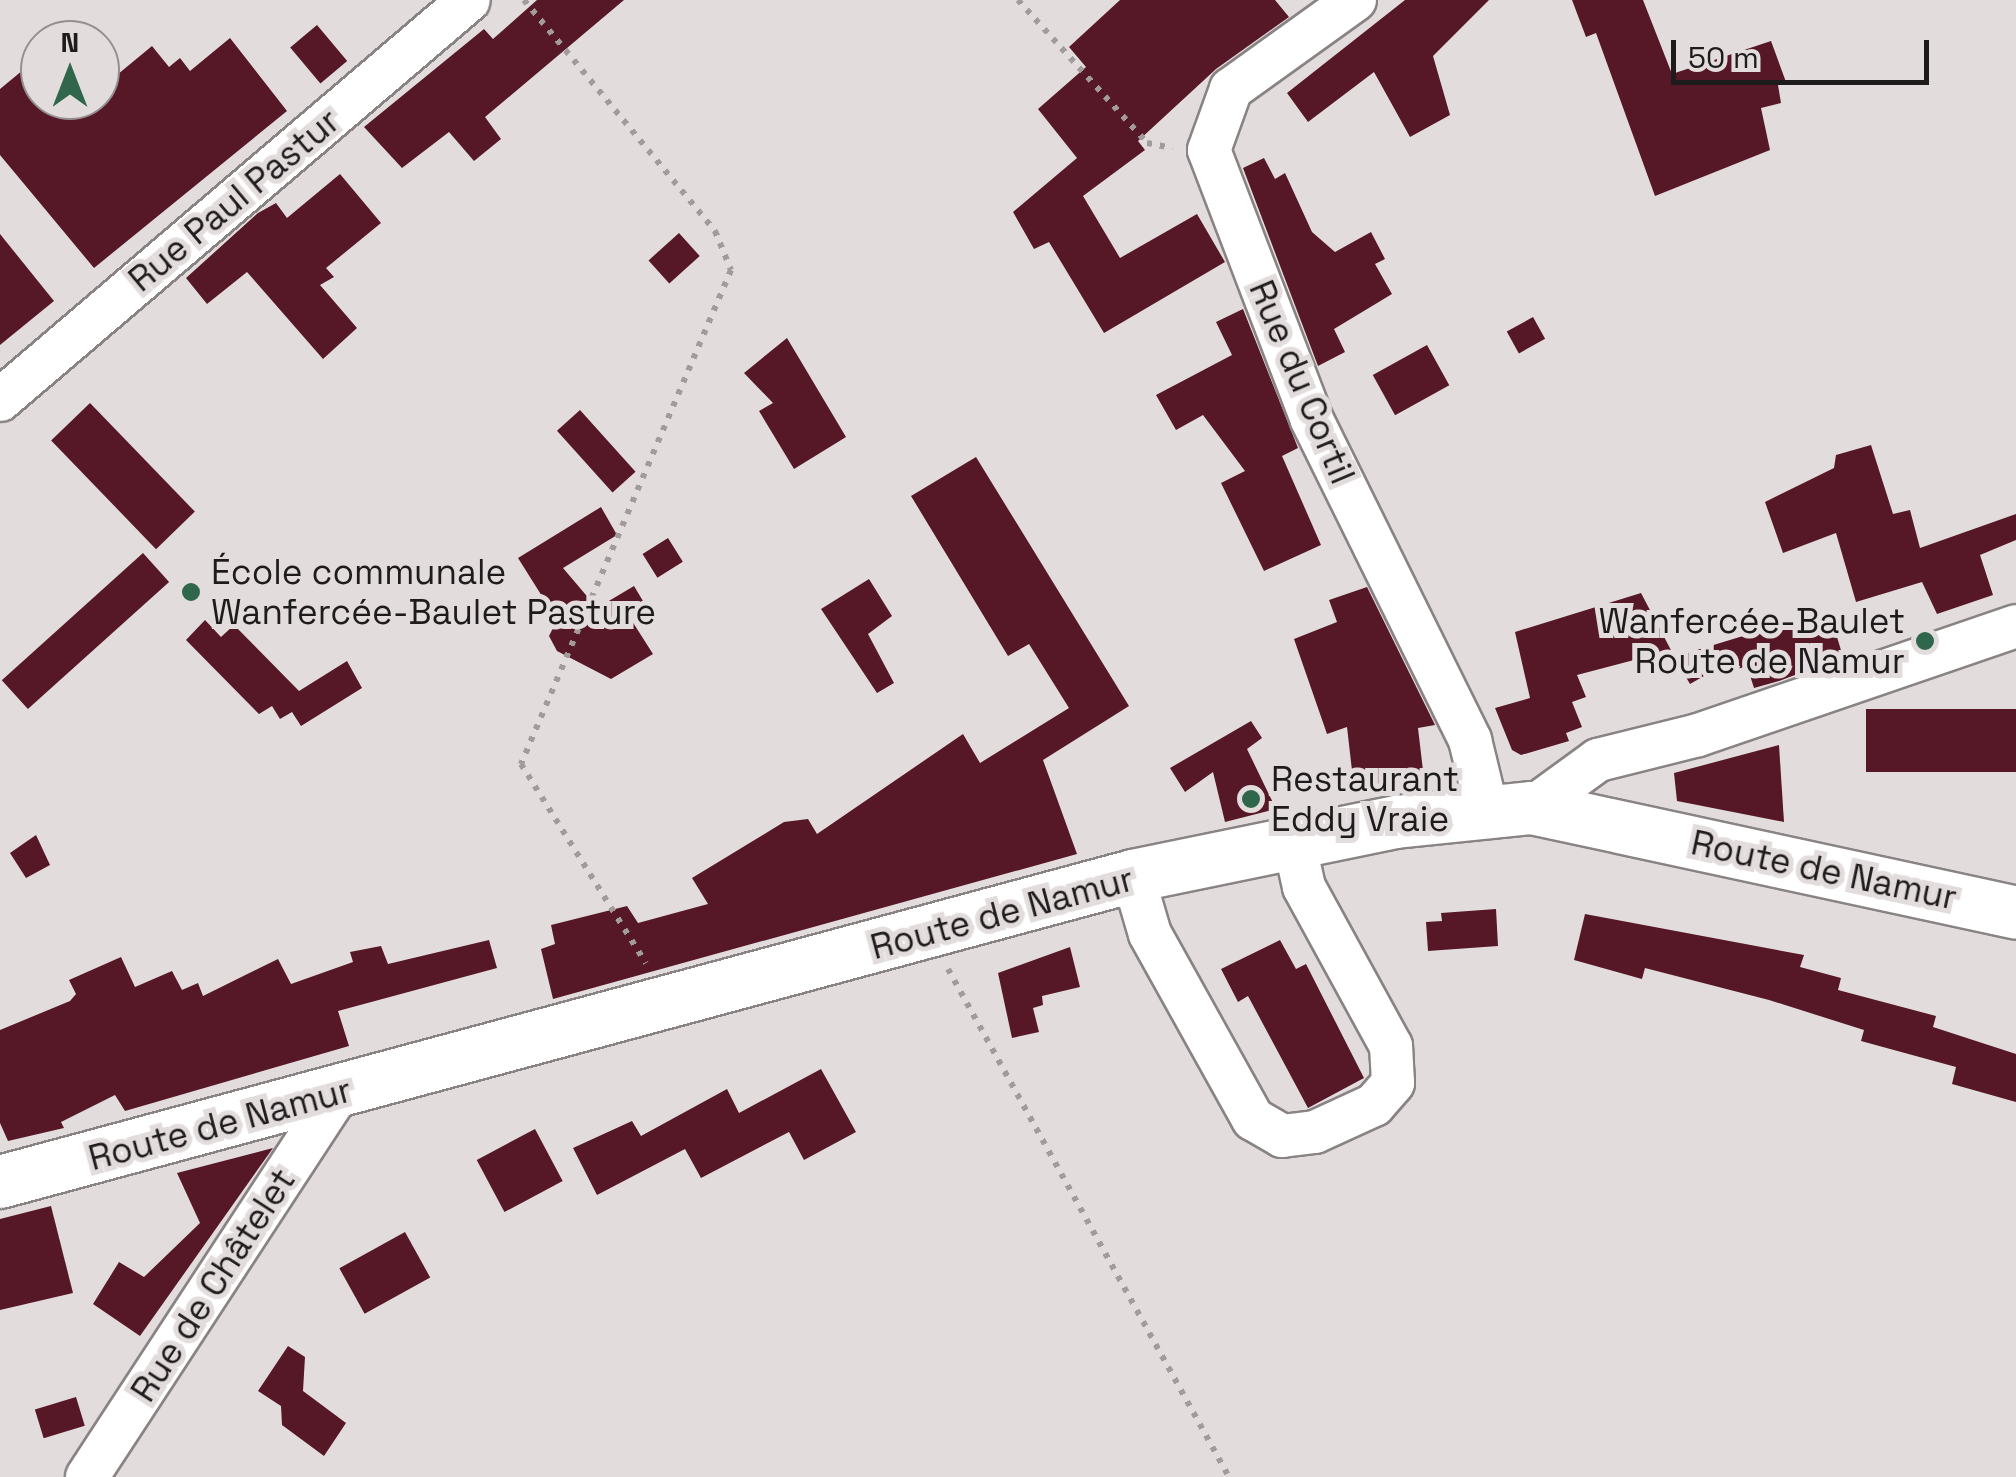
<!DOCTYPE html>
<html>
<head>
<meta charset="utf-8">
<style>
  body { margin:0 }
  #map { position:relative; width:2016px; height:1477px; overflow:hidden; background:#e3dcdd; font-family:"Space Grotesk",sans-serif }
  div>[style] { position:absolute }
  .building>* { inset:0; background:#561826; transform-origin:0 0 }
  .path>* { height:6px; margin-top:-3px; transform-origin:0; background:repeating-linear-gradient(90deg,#a19b9c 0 5px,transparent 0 13px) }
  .roads { filter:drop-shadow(2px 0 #898384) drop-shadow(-2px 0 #898384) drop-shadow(0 2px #898384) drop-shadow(0 -2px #898384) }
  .minor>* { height:42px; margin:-21px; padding:0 21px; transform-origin:21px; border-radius:21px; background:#fff }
  .major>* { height:52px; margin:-26px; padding:0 26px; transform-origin:26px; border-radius:26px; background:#fff }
  .dots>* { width:28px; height:28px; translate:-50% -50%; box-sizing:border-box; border:5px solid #e3dcdd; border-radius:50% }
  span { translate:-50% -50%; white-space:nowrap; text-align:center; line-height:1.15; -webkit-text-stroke:10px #e3dcdd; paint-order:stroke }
  .street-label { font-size:35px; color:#1e1b1c }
  .poi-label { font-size:35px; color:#1e1b1c }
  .left { translate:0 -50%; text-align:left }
  .right { translate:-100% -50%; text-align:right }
  .north { position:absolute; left:20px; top:20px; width:100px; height:100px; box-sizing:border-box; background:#e3dcdd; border:2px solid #948f90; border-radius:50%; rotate:0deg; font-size:28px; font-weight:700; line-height:40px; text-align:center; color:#1e1b1c }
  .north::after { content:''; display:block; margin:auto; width:35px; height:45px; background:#30664c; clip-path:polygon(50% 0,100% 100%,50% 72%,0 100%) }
  .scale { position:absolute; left:1671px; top:40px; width:258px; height:45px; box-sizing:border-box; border:5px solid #1e1b1c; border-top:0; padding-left:12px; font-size:30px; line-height:35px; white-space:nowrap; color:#1e1b1c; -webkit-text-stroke:8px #e3dcdd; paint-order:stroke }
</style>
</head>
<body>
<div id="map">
  <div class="building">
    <div style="clip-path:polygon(537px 0,624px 0,485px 117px,501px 139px,474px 161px,449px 132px,402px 168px,364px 127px,484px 29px,493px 39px)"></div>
    <div style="clip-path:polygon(1120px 0,1275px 0,1289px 17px,1216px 69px,1138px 141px,1145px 150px,1083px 196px,1120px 258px,1197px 214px,1225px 262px,1104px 333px,1049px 242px,1034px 249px,1013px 212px,1077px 158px,1038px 109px,1086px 67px,1069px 47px)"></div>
    <div style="clip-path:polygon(1405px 0,1489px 0,1433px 56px,1450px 115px,1410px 137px,1374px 72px,1308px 122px,1287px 93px)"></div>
    <div style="clip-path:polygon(1572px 0,1643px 0,1672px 74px,1771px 41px,1786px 82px,1778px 85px,1781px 103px,1761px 108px,1770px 150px,1655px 196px,1596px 33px,1586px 37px)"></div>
    <div style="left:317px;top:25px;width:47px;height:35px;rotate:50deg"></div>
    <div style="clip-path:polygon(230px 38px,287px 111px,94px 268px,0 155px,0 89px,40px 56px,40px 100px,100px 100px,100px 89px,152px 46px,169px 67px,180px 58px,190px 71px)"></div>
    <div style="clip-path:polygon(1264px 158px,1275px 179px,1285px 173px,1312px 232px,1335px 252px,1371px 232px,1385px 259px,1375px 264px,1392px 294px,1334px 329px,1345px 352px,1318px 366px,1243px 168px)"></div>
    <div style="clip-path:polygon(340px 174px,381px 223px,326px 268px,334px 277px,320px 285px,357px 328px,323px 359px,247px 272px,207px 304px,186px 278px,258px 213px,276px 203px,287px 218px)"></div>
    <div style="left:679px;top:233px;width:31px;height:41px;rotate:48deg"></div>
    <div style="clip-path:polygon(0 234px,54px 301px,0 345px)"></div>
    <div style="clip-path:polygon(1243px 309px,1298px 448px,1282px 456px,1321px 545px,1264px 571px,1221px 483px,1245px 471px,1203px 415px,1176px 430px,1156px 395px,1232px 355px,1216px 322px)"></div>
    <div style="left:1533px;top:317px;width:25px;height:30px;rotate:61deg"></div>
    <div style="clip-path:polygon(787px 338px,846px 437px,794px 469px,759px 411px,773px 403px,744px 373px)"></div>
    <div style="left:1427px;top:345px;width:46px;height:62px;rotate:61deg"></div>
    <div style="left:90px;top:403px;width:151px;height:54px;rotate:46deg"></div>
    <div style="left:580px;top:410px;width:83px;height:31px;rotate:48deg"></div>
    <div style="clip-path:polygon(1871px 445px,1893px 514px,1910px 510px,1920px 548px,2016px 514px,2016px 540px,1980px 555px,1993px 595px,1937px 614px,1922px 582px,1856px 602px,1836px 533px,1783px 553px,1765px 502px,1834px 468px,1836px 455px)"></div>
    <div style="clip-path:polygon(976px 457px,1129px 706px,1043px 760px,1077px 854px,553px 999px,541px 949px,555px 944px,551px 925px,627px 906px,638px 923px,708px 904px,692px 878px,784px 822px,808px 819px,817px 834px,963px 734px,980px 763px,1069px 708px,1029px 644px,1008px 656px,911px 496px)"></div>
    <div style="clip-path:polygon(601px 507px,617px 535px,563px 568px,597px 608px,634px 586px,649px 611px,632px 621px,653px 654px,611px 679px,557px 651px,549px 636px,557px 620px,518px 558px)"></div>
    <div style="left:668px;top:538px;width:28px;height:30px;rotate:58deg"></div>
    <div style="left:143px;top:553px;width:39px;height:190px;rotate:48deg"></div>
    <div style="clip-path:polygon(869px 579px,892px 616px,868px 634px,894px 683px,877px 693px,821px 609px)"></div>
    <div style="clip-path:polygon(1367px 587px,1435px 725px,1418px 728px,1424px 779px,1354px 788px,1347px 727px,1327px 734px,1294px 639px,1337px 622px,1329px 600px)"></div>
    <div style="clip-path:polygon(1641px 593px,1672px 652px,1660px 673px,1634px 660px,1577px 675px,1586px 697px,1572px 702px,1582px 727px,1566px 733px,1569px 741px,1521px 755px,1512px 750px,1495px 708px,1530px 698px,1515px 632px)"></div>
    <div style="clip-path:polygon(1829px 610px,1843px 657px,1779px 681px,1754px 688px,1747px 666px,1728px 672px,1725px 664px,1690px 684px,1674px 657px)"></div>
    <div style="clip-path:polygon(205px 620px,221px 637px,234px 625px,299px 691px,347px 661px,362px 688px,301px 726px,292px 712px,280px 719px,272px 706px,259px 714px,186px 640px)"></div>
    <div style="left:2016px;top:709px;width:63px;height:150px;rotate:90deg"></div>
    <div style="clip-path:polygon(1251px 721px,1262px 738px,1247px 749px,1276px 809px,1225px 822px,1213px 772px,1185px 792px,1170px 768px)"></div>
    <div style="clip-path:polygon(1779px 745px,1784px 822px,1677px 801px,1674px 773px)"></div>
    <div style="clip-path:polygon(36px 835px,50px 865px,26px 878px,10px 853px)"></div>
    <div style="clip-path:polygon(1496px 909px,1498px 946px,1428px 951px,1426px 922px,1442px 921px,1441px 913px)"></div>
    <div style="clip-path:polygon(1585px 914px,1804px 955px,1800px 967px,1841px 978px,1838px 990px,1936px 1016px,1933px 1027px,2016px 1054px,2016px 1102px,1952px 1084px,1956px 1067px,1861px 1041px,1864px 1030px,1769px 1000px,1645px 968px,1642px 979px,1574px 960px)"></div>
    <div style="clip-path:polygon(489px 940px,497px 968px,338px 1011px,349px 1046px,125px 1111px,115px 1095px,61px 1122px,64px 1128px,8px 1141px,0 1123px,0 1030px,70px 1001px,76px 994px,69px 980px,121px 957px,135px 987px,172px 971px,182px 990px,198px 983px,203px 996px,278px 959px,291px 984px,353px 962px,350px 952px,381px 946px,388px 964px)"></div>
    <div style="clip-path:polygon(1280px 940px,1296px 969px,1306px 964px,1364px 1078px,1308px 1108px,1248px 996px,1238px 1002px,1221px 969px)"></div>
    <div style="clip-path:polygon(1070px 947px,1080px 987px,1042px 996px,1043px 1005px,1033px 1008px,1039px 1032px,1012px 1038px,998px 973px)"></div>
    <div style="clip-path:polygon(821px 1069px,856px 1132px,804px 1160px,789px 1132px,701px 1178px,685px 1149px,597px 1195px,573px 1148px,632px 1121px,641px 1136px,727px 1089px,739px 1113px)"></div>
    <div style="left:535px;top:1129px;width:59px;height:66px;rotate:62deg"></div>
    <div style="clip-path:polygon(273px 1148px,140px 1336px,93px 1304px,119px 1262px,144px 1277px,200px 1223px,177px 1173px)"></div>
    <div style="clip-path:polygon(51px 1206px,73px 1293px,0 1310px,0 1219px)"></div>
    <div style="left:405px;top:1232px;width:52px;height:75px;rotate:61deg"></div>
    <div style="clip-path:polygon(288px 1346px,305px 1357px,303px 1391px,346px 1423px,324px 1456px,282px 1425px,281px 1406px,258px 1391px)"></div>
    <div style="left:76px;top:1397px;width:30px;height:43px;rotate:73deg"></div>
  </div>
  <div class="path">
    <div style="left:524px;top:0;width:300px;rotate:50.4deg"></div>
    <div style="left:715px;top:231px;width:42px;rotate:67.7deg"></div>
    <div style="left:731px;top:270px;width:537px;rotate:113.03deg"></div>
    <div style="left:521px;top:764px;width:235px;rotate:57.9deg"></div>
    <div style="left:1018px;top:0;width:193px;rotate:47.9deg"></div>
    <div style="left:1147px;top:143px;width:26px;rotate:11deg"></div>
    <div style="left:948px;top:969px;width:581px;rotate:61.05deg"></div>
  </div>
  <div class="roads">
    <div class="minor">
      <div style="left:1355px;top:0;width:153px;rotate:144.3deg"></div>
      <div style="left:1231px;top:89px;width:65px;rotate:109.8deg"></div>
      <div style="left:1209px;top:150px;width:289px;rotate:69.1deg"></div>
      <div style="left:1312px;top:420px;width:357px;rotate:63.7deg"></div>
      <div style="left:1470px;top:740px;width:72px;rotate:76.3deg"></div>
      <div style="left:0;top:400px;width:616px;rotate:-40.46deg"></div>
      <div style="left:1532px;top:808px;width:82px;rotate:-36deg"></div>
      <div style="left:1598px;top:760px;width:103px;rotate:-14deg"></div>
      <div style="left:1698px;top:735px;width:336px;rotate:-18.9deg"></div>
      <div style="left:1133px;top:876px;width:60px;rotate:73.7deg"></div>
      <div style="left:1150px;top:934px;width:212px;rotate:60.9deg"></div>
      <div style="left:1253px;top:1119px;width:34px;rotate:30deg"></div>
      <div style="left:1282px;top:1136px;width:33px;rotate:-7deg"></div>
      <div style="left:1315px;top:1132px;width:65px;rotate:-24.6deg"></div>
      <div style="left:1374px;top:1105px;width:29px;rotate:-49deg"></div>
      <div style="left:1393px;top:1083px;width:37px;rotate:-93deg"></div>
      <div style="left:1391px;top:1046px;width:181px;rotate:-118.7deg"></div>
      <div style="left:1304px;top:887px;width:46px;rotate:-102.5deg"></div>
      <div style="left:87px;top:1477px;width:460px;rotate:-56.8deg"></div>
    </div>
    <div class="major">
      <div style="left:0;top:1182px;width:1174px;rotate:-15.11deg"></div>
      <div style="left:1133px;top:876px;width:268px;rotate:-11.6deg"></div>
      <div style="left:1396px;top:822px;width:137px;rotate:-5.9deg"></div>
      <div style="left:1532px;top:808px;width:495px;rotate:12.2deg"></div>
    </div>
  </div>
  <div class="dots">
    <div style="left:191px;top:592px;background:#30664c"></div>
    <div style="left:1925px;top:641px;background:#30664c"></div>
    <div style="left:1251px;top:799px;background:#30664c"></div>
  </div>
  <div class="street-label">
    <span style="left:234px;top:200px;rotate:-40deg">Rue Paul Pastur</span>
    <span style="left:1302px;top:382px;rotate:67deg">Rue du Cortil</span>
    <span style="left:1824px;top:870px;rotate:12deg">Route de Namur</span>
    <span style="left:1002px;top:913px;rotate:-15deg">Route de Namur</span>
    <span style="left:220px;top:1124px;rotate:-15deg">Route de Namur</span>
    <span style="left:213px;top:1285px;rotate:-57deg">Rue de Châtelet</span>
  </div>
  <div class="poi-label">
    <span class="left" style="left:211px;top:592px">École communale<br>Wanfercée-Baulet Pasture</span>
    <span class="right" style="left:1905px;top:641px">Wanfercée-Baulet<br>Route de Namur</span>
    <span class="left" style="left:1271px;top:799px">Restaurant<br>Eddy Vraie</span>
  </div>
  <div class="north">N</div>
  <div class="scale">50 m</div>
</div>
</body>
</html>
